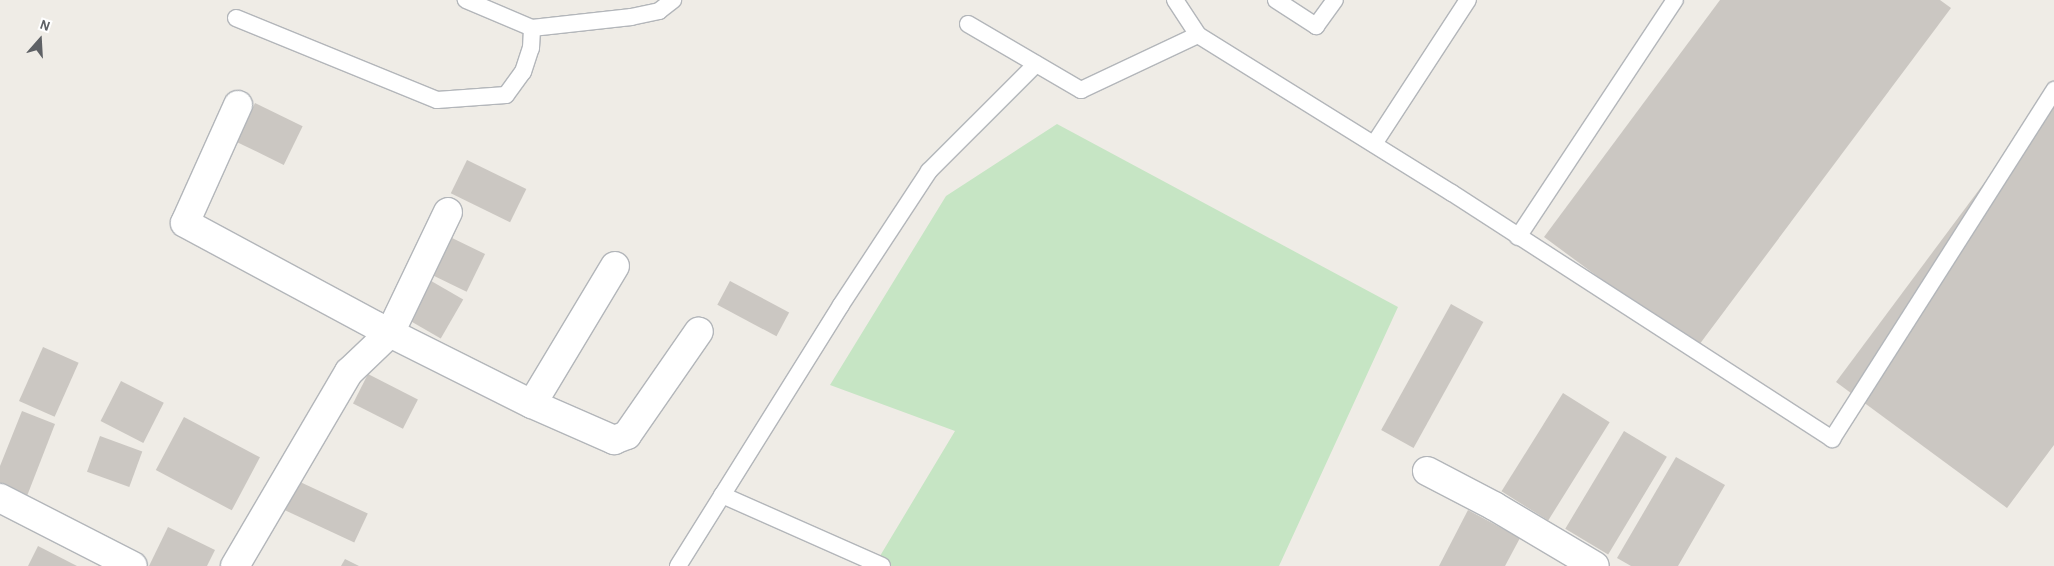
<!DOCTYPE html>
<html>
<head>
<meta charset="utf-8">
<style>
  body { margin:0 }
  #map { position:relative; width:2054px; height:566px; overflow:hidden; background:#efece6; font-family:"Alegreya Sans",sans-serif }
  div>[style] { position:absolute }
  .green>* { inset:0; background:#c6e5c4 }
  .building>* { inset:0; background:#cbc7c2; transform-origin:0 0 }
  .roads { filter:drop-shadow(1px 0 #b3b6ba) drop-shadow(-1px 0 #b3b6ba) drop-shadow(0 1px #b3b6ba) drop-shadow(0 -1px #b3b6ba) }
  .service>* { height:16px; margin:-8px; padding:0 8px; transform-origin:8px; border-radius:8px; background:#fff }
  .minor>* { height:28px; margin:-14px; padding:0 14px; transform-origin:14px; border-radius:14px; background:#fff }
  span { translate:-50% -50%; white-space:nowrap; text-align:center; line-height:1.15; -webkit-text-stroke:4.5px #fff; paint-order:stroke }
  .north { position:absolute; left:15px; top:15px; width:50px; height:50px; -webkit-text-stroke:4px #fff; paint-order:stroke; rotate:19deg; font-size:14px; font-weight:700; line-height:20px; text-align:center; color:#5e6165 }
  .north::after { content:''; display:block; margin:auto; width:18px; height:22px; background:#5e6165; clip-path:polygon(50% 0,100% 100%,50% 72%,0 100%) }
</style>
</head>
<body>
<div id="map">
  <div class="green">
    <div style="clip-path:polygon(1057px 124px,1398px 307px,1279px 566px,874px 566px,955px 431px,830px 385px,946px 196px)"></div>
  </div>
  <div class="building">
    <div style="clip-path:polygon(1720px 0,1940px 0,1951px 8px,1696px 349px,1544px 237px)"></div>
    <div style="clip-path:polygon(2054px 89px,2054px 445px,2007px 508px,1836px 382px)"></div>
    <div style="left:255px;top:103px;width:53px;height:43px;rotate:26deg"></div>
    <div style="left:467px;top:160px;width:66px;height:37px;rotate:26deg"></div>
    <div style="left:450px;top:237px;width:39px;height:42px;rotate:26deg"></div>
    <div style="left:426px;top:278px;width:43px;height:45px;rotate:30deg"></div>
    <div style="left:730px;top:281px;width:67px;height:27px;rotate:28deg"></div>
    <div style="left:1451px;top:304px;width:37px;height:144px;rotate:29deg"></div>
    <div style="left:43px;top:347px;width:39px;height:59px;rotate:24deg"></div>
    <div style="left:368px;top:374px;width:56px;height:33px;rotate:27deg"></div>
    <div style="left:121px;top:381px;width:48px;height:45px;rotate:27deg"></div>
    <div style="left:1563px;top:393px;width:55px;height:116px;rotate:32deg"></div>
    <div style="clip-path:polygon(22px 411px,55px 424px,27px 496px,0 486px,0 466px)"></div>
    <div style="left:184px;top:417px;width:86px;height:60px;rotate:28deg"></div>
    <div style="left:1624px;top:431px;width:50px;height:114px;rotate:31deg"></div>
    <div style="left:100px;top:436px;width:45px;height:38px;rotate:20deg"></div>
    <div style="clip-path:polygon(1676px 457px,1725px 485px,1678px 566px,1631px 566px,1617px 558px)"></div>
    <div style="left:298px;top:481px;width:77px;height:32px;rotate:25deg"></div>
    <div style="clip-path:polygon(1468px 510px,1520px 538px,1505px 566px,1439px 566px)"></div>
    <div style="clip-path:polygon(168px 527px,215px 550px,207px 566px,149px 566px)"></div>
    <div style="clip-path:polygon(38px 546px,77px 566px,28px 566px)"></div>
    <div style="clip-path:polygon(345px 559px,359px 566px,341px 566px)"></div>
  </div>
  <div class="roads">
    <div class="service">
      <div style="left:1276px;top:0;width:48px;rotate:33deg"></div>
      <div style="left:1316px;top:26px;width:32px;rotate:-54deg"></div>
      <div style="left:236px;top:18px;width:217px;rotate:22.2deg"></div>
      <div style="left:437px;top:100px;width:69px;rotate:-4.1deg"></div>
      <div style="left:506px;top:95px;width:29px;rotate:-54deg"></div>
      <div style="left:523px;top:72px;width:25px;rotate:-72deg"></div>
      <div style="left:531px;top:48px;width:20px;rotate:-87deg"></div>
      <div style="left:532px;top:28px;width:72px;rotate:-157deg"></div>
      <div style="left:968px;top:24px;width:131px;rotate:30.3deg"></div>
      <div style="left:1081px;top:90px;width:129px;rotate:-25.2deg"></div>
      <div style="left:1198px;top:35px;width:42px;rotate:-123.3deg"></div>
      <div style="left:532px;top:28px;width:100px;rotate:-6.3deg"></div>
      <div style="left:631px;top:17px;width:29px;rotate:-12deg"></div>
      <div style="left:659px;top:11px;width:18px;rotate:-38deg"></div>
      <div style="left:1198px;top:35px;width:299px;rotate:31.9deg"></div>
      <div style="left:1452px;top:193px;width:453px;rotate:32.9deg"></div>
      <div style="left:1832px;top:439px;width:414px;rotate:-57.5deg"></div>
      <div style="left:1374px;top:144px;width:172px;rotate:-56.9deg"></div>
      <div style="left:1518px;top:237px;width:284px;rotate:-56.5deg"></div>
      <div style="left:722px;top:495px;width:175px;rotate:23.9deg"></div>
      <div style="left:678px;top:566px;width:308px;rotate:-58deg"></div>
      <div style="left:841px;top:305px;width:160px;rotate:-56.7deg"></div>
      <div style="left:929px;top:171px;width:151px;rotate:-45deg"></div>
    </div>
    <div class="minor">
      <div style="left:238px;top:105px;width:129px;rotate:114.2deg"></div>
      <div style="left:185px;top:223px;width:217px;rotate:28.3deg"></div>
      <div style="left:376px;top:326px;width:174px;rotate:26.6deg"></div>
      <div style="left:532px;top:404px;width:90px;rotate:23.7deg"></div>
      <div style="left:614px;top:440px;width:14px;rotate:-21deg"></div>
      <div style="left:627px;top:435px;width:126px;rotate:-55.3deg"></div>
      <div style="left:532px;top:404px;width:161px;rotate:-59deg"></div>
      <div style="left:1427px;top:471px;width:76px;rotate:27.6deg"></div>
      <div style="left:1494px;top:506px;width:117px;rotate:30.7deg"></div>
      <div style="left:0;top:498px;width:149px;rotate:27.1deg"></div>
      <div style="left:235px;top:566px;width:225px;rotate:-59.6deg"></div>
      <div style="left:349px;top:372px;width:57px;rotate:-43.6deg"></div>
      <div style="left:390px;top:333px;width:134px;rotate:-64.4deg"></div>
    </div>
  </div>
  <div class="north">N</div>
</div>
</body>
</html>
